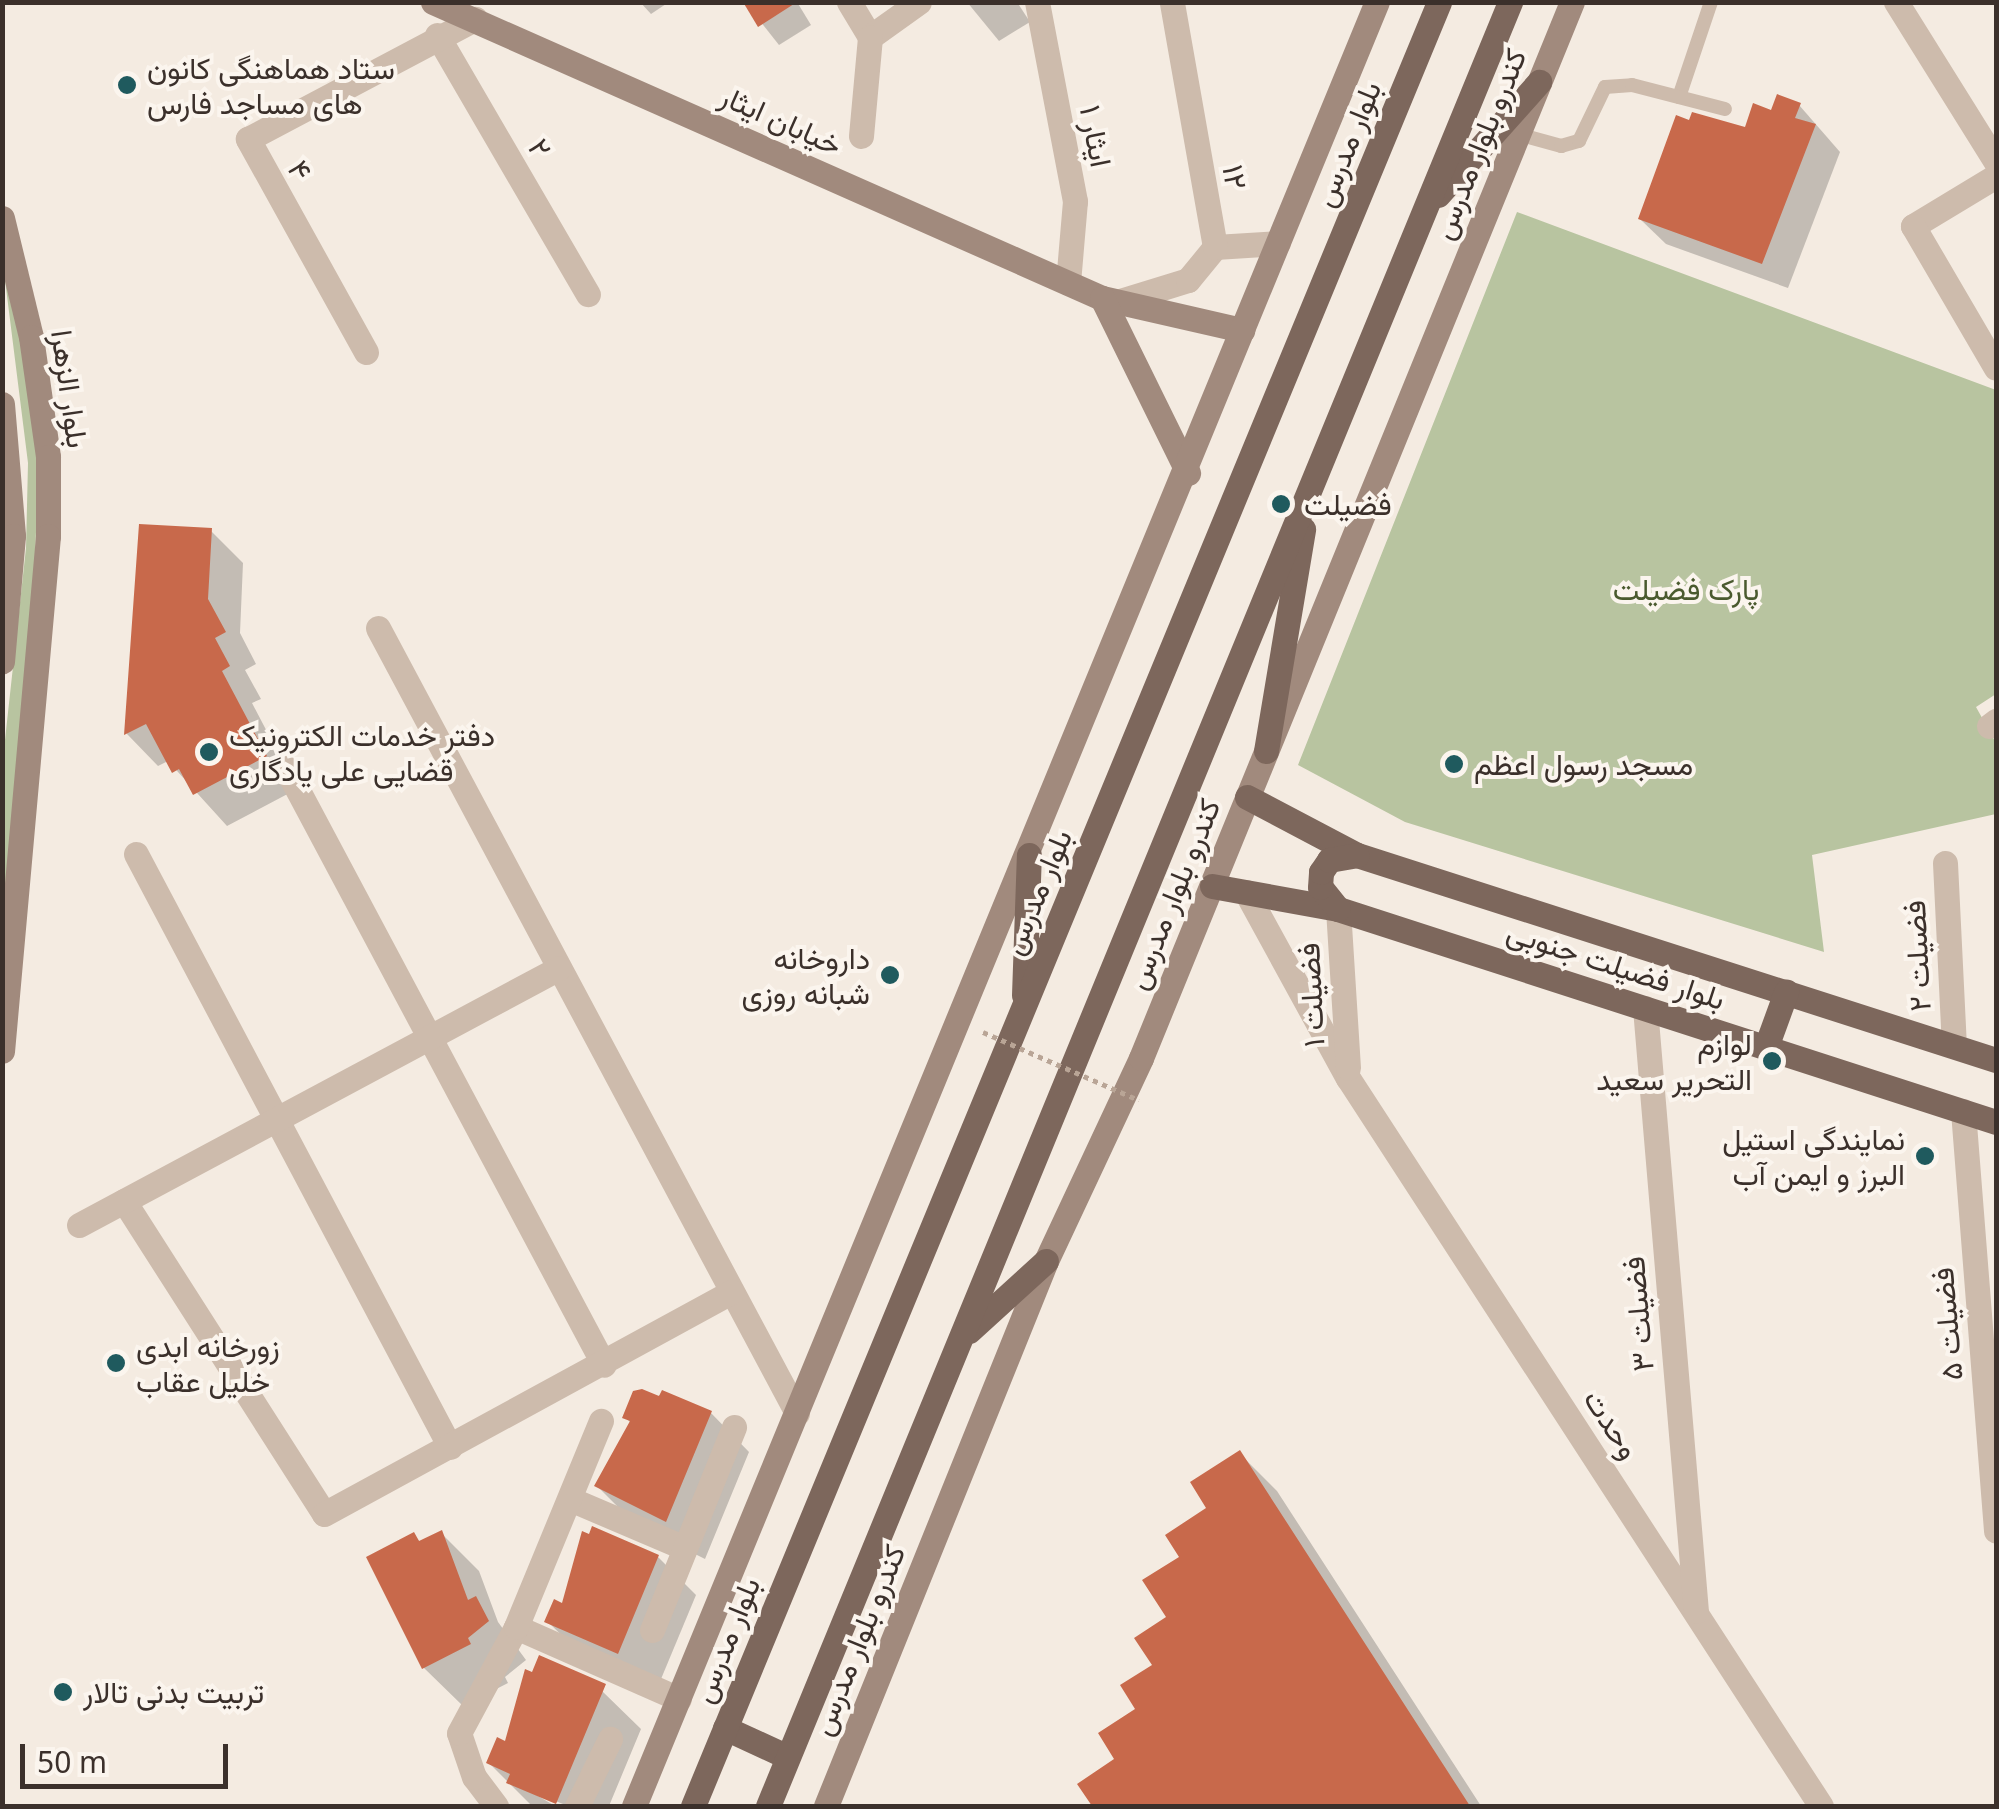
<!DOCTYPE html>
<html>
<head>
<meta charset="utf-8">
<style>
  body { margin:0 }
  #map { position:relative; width:1999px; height:1809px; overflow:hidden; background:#f4ebe1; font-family:"Noto Sans",Vazirmatn,sans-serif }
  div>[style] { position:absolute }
  .green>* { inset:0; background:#b8c4a0 }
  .shadow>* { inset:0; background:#0003 }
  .building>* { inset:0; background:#c8694b }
  .service>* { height:14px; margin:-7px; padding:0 7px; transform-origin:7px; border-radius:7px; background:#cdbbac }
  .minor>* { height:25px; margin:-12.5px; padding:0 12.5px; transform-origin:12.5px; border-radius:12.5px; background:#cdbbac }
  .secondary>* { height:25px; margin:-12.5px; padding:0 12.5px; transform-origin:12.5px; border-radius:12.5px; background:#a18a7d }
  .primary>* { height:25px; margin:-12.5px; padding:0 12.5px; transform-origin:12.5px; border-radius:12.5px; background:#7d675c }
  .path-bridge>* { height:5px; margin-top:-2.5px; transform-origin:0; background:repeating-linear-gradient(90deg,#b9a596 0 5px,transparent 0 10px) }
  .dots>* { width:28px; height:28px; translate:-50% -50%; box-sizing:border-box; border:5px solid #fbf5ee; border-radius:50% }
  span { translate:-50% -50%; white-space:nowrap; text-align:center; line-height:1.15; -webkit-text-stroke:8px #fbf5ee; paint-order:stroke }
  .poi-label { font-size:30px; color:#3b302b }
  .left { translate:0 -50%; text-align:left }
  .right { translate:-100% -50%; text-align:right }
  .street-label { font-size:30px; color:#3b302b }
  .park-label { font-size:30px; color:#4a5a2e }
  .frame { position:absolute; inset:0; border:5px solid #3b302b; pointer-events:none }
  .scale { position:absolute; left:20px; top:1744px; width:208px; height:45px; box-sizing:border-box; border:5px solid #3b302b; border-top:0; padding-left:12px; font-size:30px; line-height:35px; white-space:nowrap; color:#3b302b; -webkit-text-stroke:8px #fbf5ee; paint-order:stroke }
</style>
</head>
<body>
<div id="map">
  <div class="green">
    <div style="clip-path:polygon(1517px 212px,1996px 390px,1996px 694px,1976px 707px,1996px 743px,1996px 814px,1812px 855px,1824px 952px,1405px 822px,1298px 765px)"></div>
    <div style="clip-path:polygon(3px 264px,27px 354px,39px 445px,33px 619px,3px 967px,3px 758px,26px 548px,28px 463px)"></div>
  </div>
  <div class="shadow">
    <div style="clip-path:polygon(640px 2px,669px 2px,651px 14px)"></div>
    <div style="clip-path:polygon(745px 2px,797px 2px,811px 25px,779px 45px)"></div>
    <div style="clip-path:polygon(967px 2px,1017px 2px,1030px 22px,999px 41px)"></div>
    <div style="clip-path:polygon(1799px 105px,1840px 152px,1788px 288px,1666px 244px,1640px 219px,1747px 130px)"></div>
    <div style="clip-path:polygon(141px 527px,211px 531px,243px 563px,240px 633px,256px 664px,245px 670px,261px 699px,252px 703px,297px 789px,227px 826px,168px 761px,158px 766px,127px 734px)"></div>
    <div style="clip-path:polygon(663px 1393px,711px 1413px,749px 1452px,705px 1559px,635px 1524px,597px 1486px,632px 1424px,625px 1417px)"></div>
    <div style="clip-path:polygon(1239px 1453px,1277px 1491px,1481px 1806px,1095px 1806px,1080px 1784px,1118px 1760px,1155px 1666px,1182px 1557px)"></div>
    <div style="clip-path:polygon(441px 1533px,479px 1571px,498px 1622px,526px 1660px,505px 1677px,508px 1683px,463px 1706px,424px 1668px,414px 1535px,421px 1543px)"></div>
    <div style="clip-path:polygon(658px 1557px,696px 1595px,656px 1691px,586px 1659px,547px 1621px)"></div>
    <div style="clip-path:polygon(602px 1691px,641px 1729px,609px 1806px,568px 1806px,528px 1790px,555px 1806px,532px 1806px,490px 1764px,507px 1744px)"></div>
  </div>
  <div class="building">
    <div style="clip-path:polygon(743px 2px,797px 2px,758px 27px)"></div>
    <div style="clip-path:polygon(1777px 94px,1801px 103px,1795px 118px,1816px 124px,1762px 264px,1638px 219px,1676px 115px,1689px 120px,1692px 112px,1745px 127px,1753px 103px,1771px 110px)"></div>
    <div style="clip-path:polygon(139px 524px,212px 528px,208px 599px,226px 632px,215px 638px,230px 666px,222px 671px,267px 756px,193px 795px,179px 769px,172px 773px,146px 724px,124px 735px)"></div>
    <div style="clip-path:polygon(642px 1389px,659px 1396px,662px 1390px,712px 1411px,666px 1522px,594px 1486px,630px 1421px,622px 1418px,633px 1391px)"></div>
    <div style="clip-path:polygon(1240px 1450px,1470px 1806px,1092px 1806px,1077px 1784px,1114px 1759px,1098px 1733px,1135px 1709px,1120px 1685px,1152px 1665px,1134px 1638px,1166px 1617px,1142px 1580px,1179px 1557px,1165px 1535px,1206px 1508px,1190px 1482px)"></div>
    <div style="clip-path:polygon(592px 1526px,659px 1555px,618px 1654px,544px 1622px,554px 1599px,562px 1603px,582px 1531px,589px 1534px)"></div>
    <div style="clip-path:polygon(442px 1530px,468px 1600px,476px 1596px,489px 1621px,468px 1638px,471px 1644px,422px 1669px,366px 1557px,414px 1532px,419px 1541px)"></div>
    <div style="clip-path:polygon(539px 1655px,606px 1684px,556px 1804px,506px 1783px,510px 1774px,486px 1763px,497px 1737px,505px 1741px,525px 1669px,532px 1672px)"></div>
  </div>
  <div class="service">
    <div style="left:1679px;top:97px;width:100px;rotate:-71.4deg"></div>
    <div style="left:1518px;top:134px;width:45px;rotate:15.6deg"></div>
    <div style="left:1561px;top:146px;width:19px;rotate:-16deg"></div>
    <div style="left:1579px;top:141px;width:60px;rotate:-64.3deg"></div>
    <div style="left:1605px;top:87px;width:27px;rotate:-4deg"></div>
    <div style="left:1632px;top:85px;width:96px;rotate:14.5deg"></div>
  </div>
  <div class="minor">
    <div style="left:849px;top:2px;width:41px;rotate:59deg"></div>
    <div style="left:870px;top:37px;width:60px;rotate:-35.5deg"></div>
    <div style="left:1037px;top:2px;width:203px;rotate:79.2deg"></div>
    <div style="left:1075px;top:201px;width:82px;rotate:94.9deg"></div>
    <div style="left:1896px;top:2px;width:189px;rotate:58deg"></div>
    <div style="left:437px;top:35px;width:300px;rotate:59.8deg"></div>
    <div style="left:861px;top:136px;width:99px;rotate:-84.8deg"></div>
    <div style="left:1996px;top:176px;width:97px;rotate:148.9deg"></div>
    <div style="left:1913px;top:226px;width:164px;rotate:59.7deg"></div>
    <div style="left:1215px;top:247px;width:63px;rotate:-3.6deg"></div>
    <div style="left:1117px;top:302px;width:74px;rotate:-17.2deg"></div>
    <div style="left:1188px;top:280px;width:43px;rotate:-50.7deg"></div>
    <div style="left:1215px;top:247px;width:249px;rotate:-100deg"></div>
    <div style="left:366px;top:352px;width:244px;rotate:-119deg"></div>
    <div style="left:248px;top:139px;width:257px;rotate:-27.9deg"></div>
    <div style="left:378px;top:628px;width:890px;rotate:61.91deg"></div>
    <div style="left:1989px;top:726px;width:9px;rotate:-36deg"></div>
    <div style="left:286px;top:768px;width:676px;rotate:61.96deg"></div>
    <div style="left:136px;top:854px;width:671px;rotate:62.1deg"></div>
    <div style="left:1945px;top:863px;width:183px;rotate:87.2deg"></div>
    <div style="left:1246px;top:892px;width:212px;rotate:61.3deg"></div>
    <div style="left:1348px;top:1078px;width:868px;rotate:56.99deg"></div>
    <div style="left:1338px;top:909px;width:159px;rotate:86.4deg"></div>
    <div style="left:1645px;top:1008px;width:605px;rotate:85.17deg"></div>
    <div style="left:1963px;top:1111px;width:421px;rotate:85.5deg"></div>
    <div style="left:124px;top:1201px;width:371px;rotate:57.4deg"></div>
    <div style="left:324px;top:1514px;width:464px;rotate:-28.6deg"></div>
    <div style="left:79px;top:1225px;width:544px;rotate:-28.17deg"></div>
    <div style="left:570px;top:1499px;width:125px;rotate:23.1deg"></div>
    <div style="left:516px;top:1627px;width:178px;rotate:23.8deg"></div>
    <div style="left:652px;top:1630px;width:219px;rotate:-68deg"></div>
    <div style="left:496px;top:1806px;width:36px;rotate:-127deg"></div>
    <div style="left:474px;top:1777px;width:46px;rotate:-108.8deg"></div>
    <div style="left:459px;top:1733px;width:120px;rotate:-61.7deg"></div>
    <div style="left:516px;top:1627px;width:223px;rotate:-67.6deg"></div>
    <div style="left:577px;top:1806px;width:75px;rotate:-63.8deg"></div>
  </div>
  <div class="secondary">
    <div style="left:433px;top:2px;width:732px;rotate:23.87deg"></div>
    <div style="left:1102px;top:298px;width:144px;rotate:12.9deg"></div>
    <div style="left:2px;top:218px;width:122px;rotate:76.3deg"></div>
    <div style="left:31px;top:337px;width:121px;rotate:81.9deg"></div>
    <div style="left:48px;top:457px;width:79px;rotate:90deg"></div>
    <div style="left:48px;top:536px;width:517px;rotate:95.1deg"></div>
    <div style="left:1102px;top:298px;width:195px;rotate:63.8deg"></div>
    <div style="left:2px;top:404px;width:132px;rotate:85.2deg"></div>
    <div style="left:13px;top:536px;width:126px;rotate:95deg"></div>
    <div style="left:634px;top:1806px;width:1951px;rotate:-67.62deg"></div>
    <div style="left:826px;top:1806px;width:588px;rotate:-68.02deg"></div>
    <div style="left:1046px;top:1261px;width:224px;rotate:-64.9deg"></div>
    <div style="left:1141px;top:1058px;width:1141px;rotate:-67.8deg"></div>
  </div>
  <div class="primary">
    <div style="left:1438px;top:195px;width:152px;rotate:-48.2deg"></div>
    <div style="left:1266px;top:751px;width:225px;rotate:-80.5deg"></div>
    <div style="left:1247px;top:797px;width:124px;rotate:27.8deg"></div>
    <div style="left:1357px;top:855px;width:671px;rotate:17.79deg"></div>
    <div style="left:1212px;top:886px;width:128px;rotate:10.3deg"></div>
    <div style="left:1338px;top:909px;width:692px;rotate:17.94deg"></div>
    <div style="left:1338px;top:909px;width:28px;rotate:-129deg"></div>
    <div style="left:1320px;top:887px;width:15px;rotate:-86deg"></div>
    <div style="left:1321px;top:872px;width:14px;rotate:-56deg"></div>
    <div style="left:1329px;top:860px;width:28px;rotate:-10deg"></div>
    <div style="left:1024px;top:995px;width:140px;rotate:-88deg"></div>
    <div style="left:1766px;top:1047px;width:59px;rotate:-70deg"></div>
    <div style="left:969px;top:1331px;width:104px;rotate:-42.3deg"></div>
    <div style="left:725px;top:1728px;width:69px;rotate:24.7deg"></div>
    <div style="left:693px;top:1806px;width:1952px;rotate:-67.53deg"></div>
    <div style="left:768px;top:1806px;width:1951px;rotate:-67.64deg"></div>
  </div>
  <div class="path-bridge">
    <div style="left:983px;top:1032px;width:170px;rotate:23.6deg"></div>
  </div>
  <div class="dots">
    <div style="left:127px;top:85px;background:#1f5a5e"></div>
    <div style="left:1281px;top:504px;background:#1f5a5e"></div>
    <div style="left:209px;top:752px;background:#1f5a5e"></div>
    <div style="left:1454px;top:764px;background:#1f5a5e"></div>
    <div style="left:890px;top:975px;background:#1f5a5e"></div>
    <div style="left:1772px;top:1061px;background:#1f5a5e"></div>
    <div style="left:1925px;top:1156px;background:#1f5a5e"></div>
    <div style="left:116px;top:1363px;background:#1f5a5e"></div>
    <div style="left:63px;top:1692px;background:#1f5a5e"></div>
  </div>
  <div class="poi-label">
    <span class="left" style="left:147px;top:85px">ستاد هماهنگی کانون<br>های مساجد فارس</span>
    <span class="left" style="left:1304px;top:504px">فضیلت</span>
    <span class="left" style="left:229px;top:752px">دفتر خدمات الکترونیک<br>قضایی علی یادگاری</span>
    <span class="left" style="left:1474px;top:764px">مسجد رسول اعظم</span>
    <span class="right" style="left:870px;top:975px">داروخانه<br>شبانه روزی</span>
    <span class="right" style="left:1752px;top:1061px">لوازم<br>التحریر سعید</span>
    <span class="right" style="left:1905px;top:1156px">نمایندگی استيل<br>البرز و ایمن آب</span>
    <span class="left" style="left:136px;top:1363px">زورخانه ابدی<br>خلیل عقاب</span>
    <span class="left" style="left:83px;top:1692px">تربیت بدنی تالار</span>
  </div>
  <div class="street-label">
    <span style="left:781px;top:120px;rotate:24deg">خیابان ایثار</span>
    <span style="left:1096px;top:136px;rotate:79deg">ایثار ۱</span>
    <span style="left:1347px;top:144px;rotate:-68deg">بلوار مدرس</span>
    <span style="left:1479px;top:144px;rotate:-68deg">کندرو بلوار مدرس</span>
    <span style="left:540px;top:148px;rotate:60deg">۲</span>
    <span style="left:300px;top:170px;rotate:61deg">۴</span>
    <span style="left:1235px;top:177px;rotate:80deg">۱۲</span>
    <span style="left:70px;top:389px;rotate:82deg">بلوار الزهرا</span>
    <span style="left:1037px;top:892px;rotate:-67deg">بلوار مدرس</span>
    <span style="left:1173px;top:894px;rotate:-68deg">کندرو بلوار مدرس</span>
    <span style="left:1917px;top:956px;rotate:-93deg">فضیلت ۲</span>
    <span style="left:1616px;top:965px;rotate:18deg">بلوار فضیلت جنوبی</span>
    <span style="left:1311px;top:995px;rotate:-93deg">فضیلت ۱</span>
    <span style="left:1638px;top:1314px;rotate:-95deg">فضیلت ۳</span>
    <span style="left:1947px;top:1324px;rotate:-95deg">فضیلت ۵</span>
    <span style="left:1612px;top:1424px;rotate:57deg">وحدت</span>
    <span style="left:726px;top:1640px;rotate:-68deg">بلوار مدرس</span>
    <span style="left:858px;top:1640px;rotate:-68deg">کندرو بلوار مدرس</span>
  </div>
  <div class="park-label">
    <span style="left:1686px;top:589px">پارک فضیلت</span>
  </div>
  <div class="frame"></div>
  <div class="scale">50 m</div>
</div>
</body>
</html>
